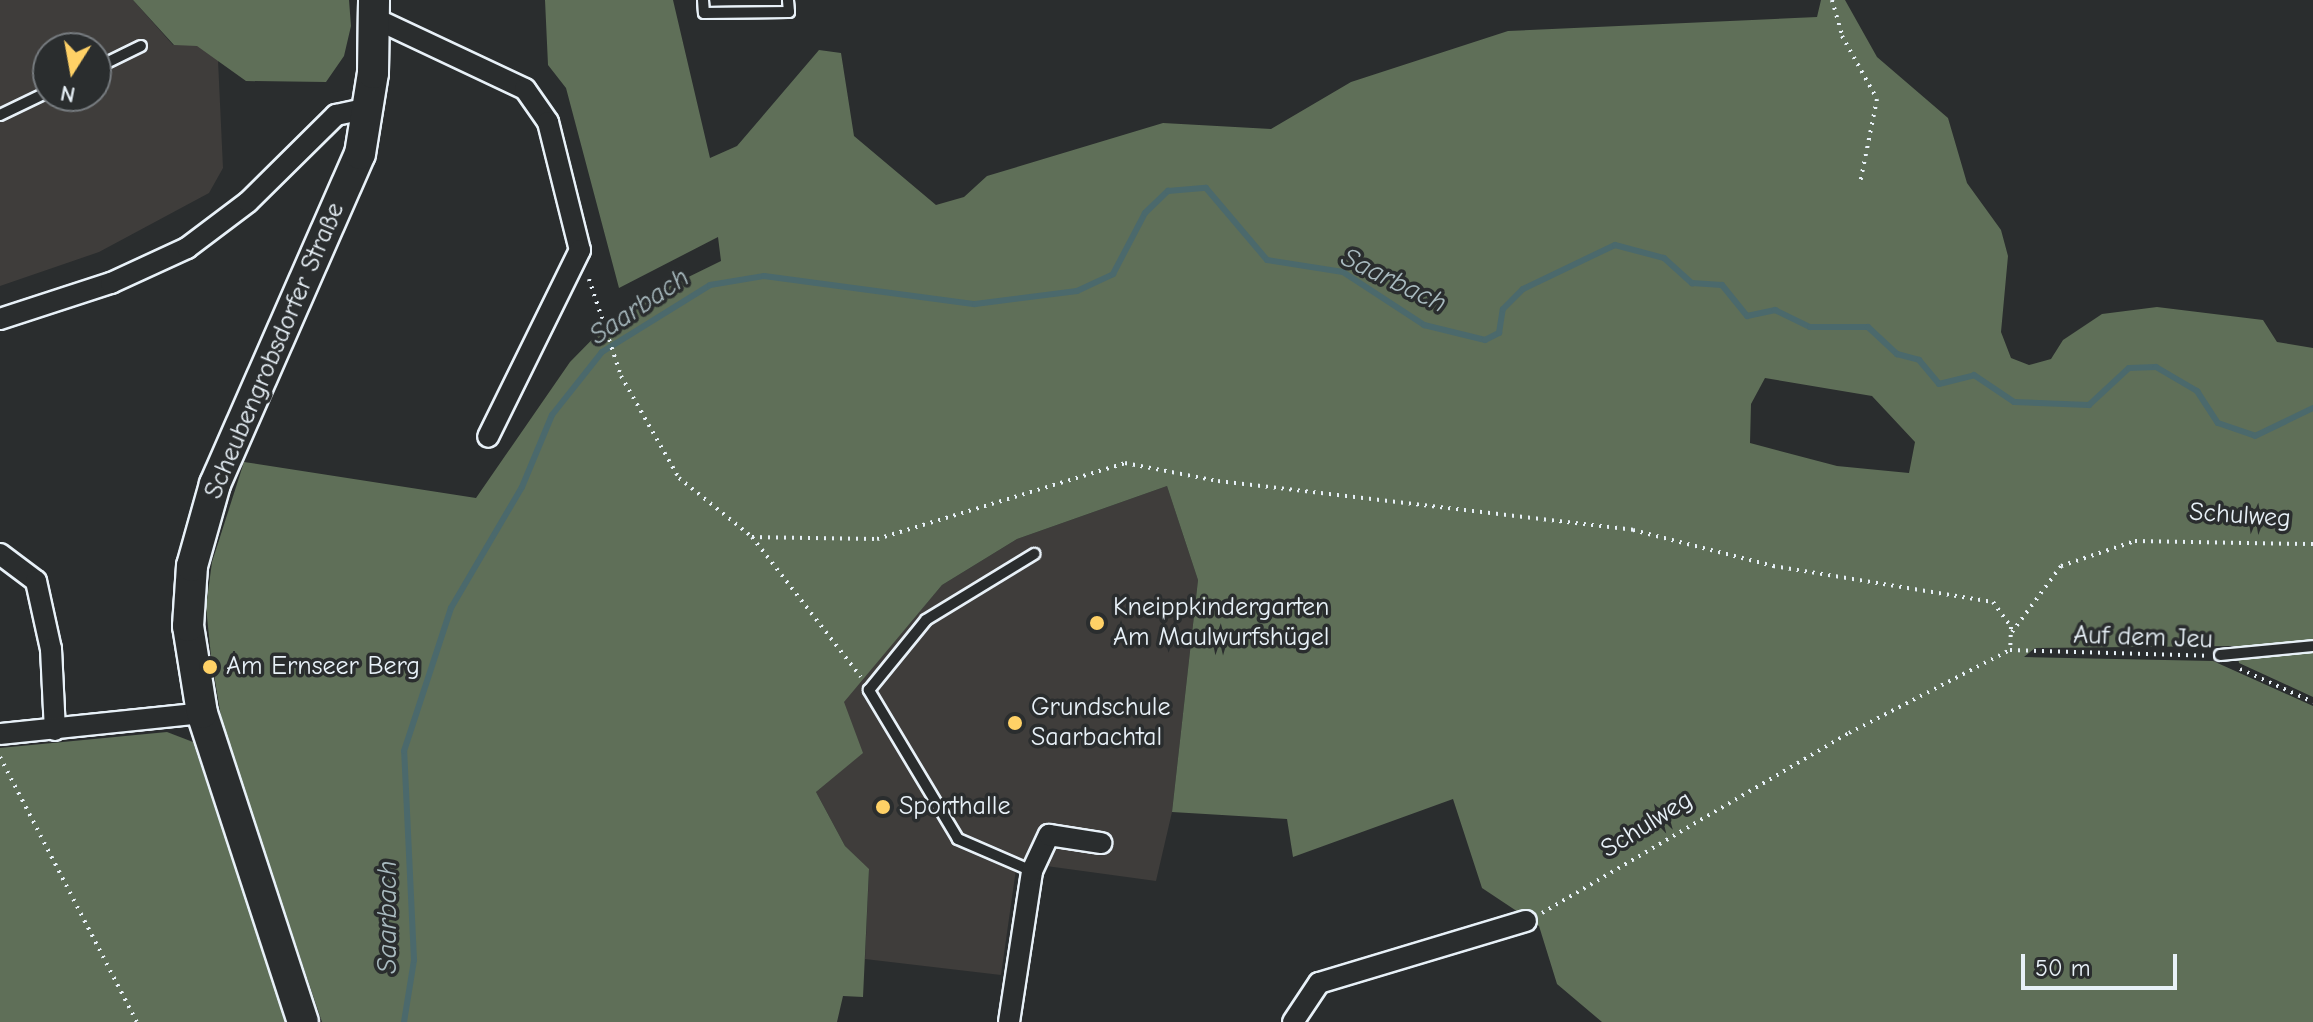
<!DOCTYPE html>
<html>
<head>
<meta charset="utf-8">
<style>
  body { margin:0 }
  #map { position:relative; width:2313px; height:1022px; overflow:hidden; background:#2a2d2e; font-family:"Comic Neue",sans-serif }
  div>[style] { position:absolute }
  .built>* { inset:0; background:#3f3d3b }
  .green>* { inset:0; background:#5f6f58 }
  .stream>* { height:6px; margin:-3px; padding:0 3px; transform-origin:3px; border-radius:3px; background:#4b696c }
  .path>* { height:4px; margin-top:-2px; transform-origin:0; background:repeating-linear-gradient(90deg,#e8f1f8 0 2px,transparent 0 8px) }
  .roads { filter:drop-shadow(2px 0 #e8f1f8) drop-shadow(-2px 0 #e8f1f8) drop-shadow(0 2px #e8f1f8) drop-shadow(0 -2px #e8f1f8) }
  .service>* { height:10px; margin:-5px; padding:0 5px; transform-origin:5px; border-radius:5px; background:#2a2d2e }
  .minor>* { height:20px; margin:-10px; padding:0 10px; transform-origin:10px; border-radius:10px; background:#2a2d2e }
  .secondary>* { height:30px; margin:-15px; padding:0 15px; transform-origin:15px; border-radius:15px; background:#2a2d2e }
  .dots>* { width:22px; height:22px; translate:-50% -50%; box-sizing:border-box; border:4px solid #2a2d2e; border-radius:50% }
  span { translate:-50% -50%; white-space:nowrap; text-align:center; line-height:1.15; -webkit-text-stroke:7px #2a2d2e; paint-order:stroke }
  .street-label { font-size:26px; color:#e8f1f8 }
  .poi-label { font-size:26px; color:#e8f1f8 }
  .left { translate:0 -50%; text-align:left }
  .water-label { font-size:28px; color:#a9bbc0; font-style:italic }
  .north { position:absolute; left:32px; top:32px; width:80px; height:80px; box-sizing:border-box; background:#2a2d2e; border:2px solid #767b7f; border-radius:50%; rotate:191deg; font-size:22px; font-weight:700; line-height:32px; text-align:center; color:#e8f1f8 }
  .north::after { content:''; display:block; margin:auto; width:28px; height:36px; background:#ffd166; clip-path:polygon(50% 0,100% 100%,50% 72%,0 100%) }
  .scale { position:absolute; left:2021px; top:954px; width:156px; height:36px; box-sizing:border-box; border:4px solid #e8f1f8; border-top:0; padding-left:10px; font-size:24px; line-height:28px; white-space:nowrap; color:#e8f1f8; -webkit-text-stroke:6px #2a2d2e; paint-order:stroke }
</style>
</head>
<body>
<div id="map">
  <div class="built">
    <div style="clip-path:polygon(evenodd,0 0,133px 0,173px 45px,197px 45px,218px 60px,223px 168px,209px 193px,99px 252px,0 286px,0 0,48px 48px,96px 48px,96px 96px,48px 96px,48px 48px)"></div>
    <div style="clip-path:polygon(1167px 486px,1198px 580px,1172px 812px,1156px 881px,1017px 862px,1001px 975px,865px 959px,869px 870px,845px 846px,816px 792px,862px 753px,843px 702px,942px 585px,1017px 539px)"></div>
  </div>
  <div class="green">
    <div style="clip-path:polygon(133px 0,349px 0,351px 26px,344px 56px,326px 82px,246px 81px,197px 46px,174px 45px)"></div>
    <div style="clip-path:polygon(evenodd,545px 0,673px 0,710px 158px,737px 146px,819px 50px,841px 53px,854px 136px,936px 205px,964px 197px,987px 176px,1163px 123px,1271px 129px,1351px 82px,1508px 31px,1817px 17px,1821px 0,1845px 0,1877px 57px,1948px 118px,1967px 183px,2001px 230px,2008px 256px,2001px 332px,2011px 358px,2029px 365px,2051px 359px,2063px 340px,2102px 314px,2157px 307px,2263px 320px,2277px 342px,2313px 348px,2313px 697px,2239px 663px,2236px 646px,2035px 648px,2024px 657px,2213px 661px,2313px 706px,2313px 1022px,1602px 1022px,1557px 984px,1539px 926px,1482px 888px,1453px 799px,1293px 857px,1287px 819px,1172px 812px,1198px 580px,1167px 486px,1017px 539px,942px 585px,844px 702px,863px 753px,816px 792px,845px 846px,869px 869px,863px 997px,843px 996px,837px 1022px,322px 1022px,223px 729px,211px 656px,206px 607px,212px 562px,244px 462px,476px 498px,570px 362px,621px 310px,721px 261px,718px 237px,619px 288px,566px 88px,548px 65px,545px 0,1765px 378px,1872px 396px,1915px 442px,1909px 473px,1837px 466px,1750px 443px,1751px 404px,1765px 378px)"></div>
    <div style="clip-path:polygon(167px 732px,193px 742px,287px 1022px,0 1022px,0 748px)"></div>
  </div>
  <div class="stream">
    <div style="left:404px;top:1022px;width:63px;rotate:-80.8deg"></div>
    <div style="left:414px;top:960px;width:209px;rotate:-92.7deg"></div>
    <div style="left:404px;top:751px;width:151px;rotate:-71.8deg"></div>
    <div style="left:451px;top:608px;width:140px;rotate:-59.6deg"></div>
    <div style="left:522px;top:487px;width:78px;rotate:-67.4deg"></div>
    <div style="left:552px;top:415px;width:80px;rotate:-51.6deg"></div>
    <div style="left:602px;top:352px;width:127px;rotate:-31.8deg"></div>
    <div style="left:710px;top:285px;width:55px;rotate:-9.5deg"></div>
    <div style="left:764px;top:276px;width:213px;rotate:7.6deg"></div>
    <div style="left:975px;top:304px;width:103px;rotate:-7.3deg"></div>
    <div style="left:1077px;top:291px;width:40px;rotate:-25deg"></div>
    <div style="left:1113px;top:274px;width:69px;rotate:-62.3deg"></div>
    <div style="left:1145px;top:213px;width:32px;rotate:-44deg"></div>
    <div style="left:1168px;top:191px;width:38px;rotate:-5deg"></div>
    <div style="left:1206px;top:188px;width:94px;rotate:49.7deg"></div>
    <div style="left:1267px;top:260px;width:77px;rotate:9deg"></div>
    <div style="left:1343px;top:272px;width:97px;rotate:33.2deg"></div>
    <div style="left:1424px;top:325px;width:63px;rotate:13.8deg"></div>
    <div style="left:1485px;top:340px;width:16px;rotate:-27deg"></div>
    <div style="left:1499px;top:333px;width:24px;rotate:-81deg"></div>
    <div style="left:1503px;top:309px;width:28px;rotate:-45deg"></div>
    <div style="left:1523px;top:289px;width:102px;rotate:-25.6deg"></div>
    <div style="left:1615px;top:245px;width:51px;rotate:14.9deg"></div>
    <div style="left:1664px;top:258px;width:38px;rotate:42deg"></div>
    <div style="left:1692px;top:283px;width:30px;rotate:4deg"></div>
    <div style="left:1722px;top:285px;width:40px;rotate:51deg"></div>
    <div style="left:1747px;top:316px;width:29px;rotate:-12deg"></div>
    <div style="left:1775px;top:310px;width:39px;rotate:26deg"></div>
    <div style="left:1810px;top:327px;width:58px"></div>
    <div style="left:1868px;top:327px;width:40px;rotate:43deg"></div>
    <div style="left:1897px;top:354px;width:23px;rotate:15deg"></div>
    <div style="left:1919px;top:360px;width:31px;rotate:50deg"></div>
    <div style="left:1939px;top:384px;width:36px;rotate:-14deg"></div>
    <div style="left:1974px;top:375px;width:48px;rotate:34deg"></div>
    <div style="left:2014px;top:402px;width:75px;rotate:2.3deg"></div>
    <div style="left:2089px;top:405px;width:54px;rotate:-42.8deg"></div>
    <div style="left:2129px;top:368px;width:27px;rotate:-2deg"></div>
    <div style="left:2156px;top:367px;width:48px;rotate:30.3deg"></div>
    <div style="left:2197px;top:391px;width:38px;rotate:57deg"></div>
    <div style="left:2218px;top:423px;width:39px;rotate:19deg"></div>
    <div style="left:2255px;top:436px;width:64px;rotate:-25.8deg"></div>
  </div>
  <div class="path">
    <div style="left:1832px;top:0;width:37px;rotate:74deg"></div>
    <div style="left:1842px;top:36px;width:72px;rotate:60.9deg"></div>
    <div style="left:1877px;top:99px;width:86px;rotate:101.4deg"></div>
    <div style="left:589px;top:279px;width:102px;rotate:71.7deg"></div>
    <div style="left:621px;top:376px;width:117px;rotate:60.4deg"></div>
    <div style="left:679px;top:478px;width:94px;rotate:38.9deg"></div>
    <div style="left:752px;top:537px;width:177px;rotate:52.1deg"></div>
    <div style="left:752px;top:537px;width:125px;rotate:0.9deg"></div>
    <div style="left:877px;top:539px;width:259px;rotate:-17deg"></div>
    <div style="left:1125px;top:463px;width:95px;rotate:11deg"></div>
    <div style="left:1218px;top:481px;width:418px;rotate:6.7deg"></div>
    <div style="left:1633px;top:530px;width:145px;rotate:14.4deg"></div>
    <div style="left:1773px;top:566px;width:223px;rotate:9.3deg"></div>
    <div style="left:1993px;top:602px;width:31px;rotate:54deg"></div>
    <div style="left:2011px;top:627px;width:23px;rotate:92deg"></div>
    <div style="left:2012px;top:632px;width:82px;rotate:-53.4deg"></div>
    <div style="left:2061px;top:566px;width:78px;rotate:-18.7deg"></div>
    <div style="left:2135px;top:541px;width:178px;rotate:1deg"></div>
    <div style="left:2240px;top:669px;width:80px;rotate:24.3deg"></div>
    <div style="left:0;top:757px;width:298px;rotate:62.7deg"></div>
    <div style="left:1542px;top:913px;width:356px;rotate:-30.4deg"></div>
    <div style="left:1849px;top:733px;width:181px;rotate:-27.3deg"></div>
    <div style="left:2010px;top:650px;width:198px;rotate:1.7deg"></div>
  </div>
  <div class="roads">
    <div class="service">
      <div style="left:703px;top:0;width:13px;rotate:86deg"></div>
      <div style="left:704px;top:13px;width:85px;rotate:-0.7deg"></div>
      <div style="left:789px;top:12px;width:12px;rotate:-95deg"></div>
      <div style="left:96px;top:68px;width:50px;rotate:-26.1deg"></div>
      <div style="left:0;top:115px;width:53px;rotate:-25.6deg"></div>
      <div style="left:2220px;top:655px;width:93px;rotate:-5.5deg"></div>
      <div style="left:1032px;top:871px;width:81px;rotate:-156.6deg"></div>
      <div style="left:958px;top:839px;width:174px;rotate:-120.9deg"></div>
      <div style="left:869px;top:690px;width:90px;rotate:-50.8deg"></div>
      <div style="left:926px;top:620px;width:127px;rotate:-31.4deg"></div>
    </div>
    <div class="minor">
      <div style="left:374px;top:18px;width:167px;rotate:25.2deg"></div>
      <div style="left:525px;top:89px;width:40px;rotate:55.1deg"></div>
      <div style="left:548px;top:122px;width:132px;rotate:76deg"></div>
      <div style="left:580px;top:250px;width:208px;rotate:116.2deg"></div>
      <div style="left:0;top:319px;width:117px;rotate:-18deg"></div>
      <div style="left:111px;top:283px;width:84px;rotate:-24.7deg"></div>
      <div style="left:187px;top:248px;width:76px;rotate:-37deg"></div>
      <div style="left:248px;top:202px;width:124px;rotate:-44.7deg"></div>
      <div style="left:336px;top:115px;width:33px;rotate:-12deg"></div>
      <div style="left:0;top:554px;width:45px;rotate:36.9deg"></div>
      <div style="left:36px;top:581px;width:70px;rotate:77.6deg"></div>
      <div style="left:51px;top:649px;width:81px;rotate:87.2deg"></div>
      <div style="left:0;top:734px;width:203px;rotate:-5.9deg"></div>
      <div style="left:1009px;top:1022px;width:153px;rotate:-81.3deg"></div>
      <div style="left:1032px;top:871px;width:40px;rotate:-65deg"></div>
      <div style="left:1049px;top:835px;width:53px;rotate:8.7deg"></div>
      <div style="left:1293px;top:1022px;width:47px;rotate:-56.3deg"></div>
      <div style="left:1319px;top:983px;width:216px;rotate:-16.7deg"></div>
    </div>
    <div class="secondary">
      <div style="left:303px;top:1022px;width:325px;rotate:-108.1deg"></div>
      <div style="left:202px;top:713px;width:88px;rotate:-99.1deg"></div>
      <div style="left:188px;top:626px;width:60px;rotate:-86.2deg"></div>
      <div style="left:192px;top:566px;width:85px;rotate:-74.3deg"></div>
      <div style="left:215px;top:484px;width:360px;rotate:-66.3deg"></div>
      <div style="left:360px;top:154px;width:82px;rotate:-80.9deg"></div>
      <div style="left:373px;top:73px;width:73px;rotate:-89.2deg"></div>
    </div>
  </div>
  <div class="dots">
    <div style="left:1097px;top:623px;background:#ffd166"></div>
    <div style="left:210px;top:667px;background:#ffd166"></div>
    <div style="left:1015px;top:723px;background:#ffd166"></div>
    <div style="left:883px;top:807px;background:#ffd166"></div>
  </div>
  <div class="street-label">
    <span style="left:275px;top:351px;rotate:-67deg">Scheubengrobsdorfer Straße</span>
    <span style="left:2240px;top:516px;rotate:4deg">Schulweg</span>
    <span style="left:2143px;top:638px;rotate:2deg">Auf dem Jeu</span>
    <span style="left:1647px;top:825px;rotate:-32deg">Schulweg</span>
  </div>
  <div class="poi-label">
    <span class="left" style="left:1113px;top:623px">Kneippkindergarten<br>Am Maulwurfshügel</span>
    <span class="left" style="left:226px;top:667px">Am Ernseer Berg</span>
    <span class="left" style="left:1031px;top:723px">Grundschule<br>Saarbachtal</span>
    <span class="left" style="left:899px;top:807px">Sporthalle</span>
  </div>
  <div class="water-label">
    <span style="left:1394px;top:280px;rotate:26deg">Saarbach</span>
    <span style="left:639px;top:306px;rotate:-34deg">Saarbach</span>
    <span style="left:387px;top:917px;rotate:-90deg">Saarbach</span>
  </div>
  <div class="north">N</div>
  <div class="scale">50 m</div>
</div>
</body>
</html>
